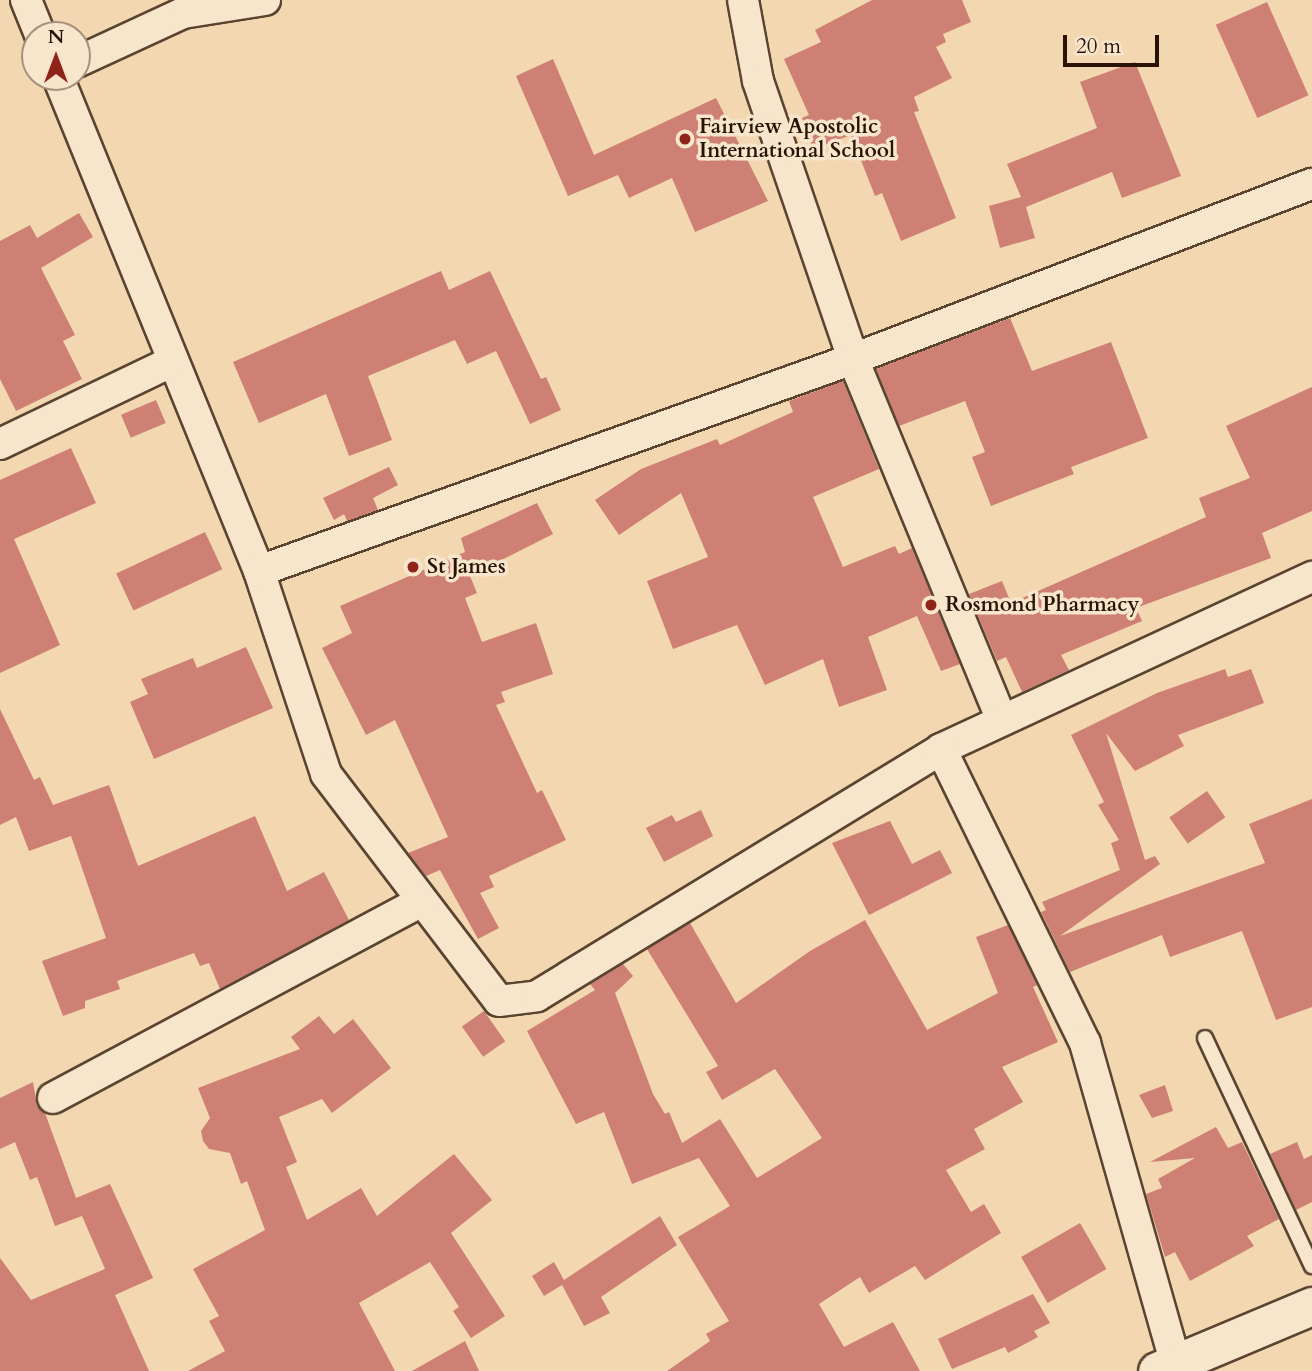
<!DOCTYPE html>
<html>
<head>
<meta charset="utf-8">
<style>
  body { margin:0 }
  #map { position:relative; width:1312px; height:1371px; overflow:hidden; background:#f2d7b0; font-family:Cardo,serif }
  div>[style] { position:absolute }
  .building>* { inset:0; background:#ce8074; transform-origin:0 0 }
  .roads { filter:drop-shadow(2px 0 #5a4430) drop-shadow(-2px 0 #5a4430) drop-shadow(0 2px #5a4430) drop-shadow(0 -2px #5a4430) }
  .service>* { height:14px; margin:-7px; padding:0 7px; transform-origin:7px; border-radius:7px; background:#f7e5cc }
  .minor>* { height:30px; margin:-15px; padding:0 15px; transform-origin:15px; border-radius:15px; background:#f7e5cc }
  .tertiary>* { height:37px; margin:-18.5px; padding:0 18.5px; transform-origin:18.5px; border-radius:18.5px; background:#f7e5cc }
  .dots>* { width:19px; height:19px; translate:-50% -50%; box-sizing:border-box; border:4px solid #f7e5cc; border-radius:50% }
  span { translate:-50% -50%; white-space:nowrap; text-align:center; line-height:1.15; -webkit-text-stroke:7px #f7e5cc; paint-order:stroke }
  .poi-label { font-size:21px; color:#281306; font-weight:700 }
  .left { translate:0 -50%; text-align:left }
  .north { position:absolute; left:21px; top:21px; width:70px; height:70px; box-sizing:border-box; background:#f7e5cc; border:2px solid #a4917d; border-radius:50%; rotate:0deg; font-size:19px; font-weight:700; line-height:28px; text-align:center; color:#281306 }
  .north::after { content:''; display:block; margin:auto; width:24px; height:32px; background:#8f2418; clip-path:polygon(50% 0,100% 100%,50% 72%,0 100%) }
  .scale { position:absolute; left:1063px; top:35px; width:96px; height:32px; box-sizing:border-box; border:4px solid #281306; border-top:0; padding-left:9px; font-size:21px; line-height:24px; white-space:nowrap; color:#281306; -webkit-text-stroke:5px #f7e5cc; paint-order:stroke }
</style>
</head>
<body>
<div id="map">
  <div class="building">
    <div style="clip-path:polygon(872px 0,962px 0,971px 22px,943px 34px,946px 42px,936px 47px,952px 78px,914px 97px,919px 111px,914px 112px,956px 218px,901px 241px,882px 193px,875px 196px,851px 135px,813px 149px,802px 118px,809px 115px,784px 59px,821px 42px,815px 30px)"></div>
    <div style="left:1267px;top:2px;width:102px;height:56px;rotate:66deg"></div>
    <div style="clip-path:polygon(553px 59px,594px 155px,716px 98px,768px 201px,695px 232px,672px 178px,629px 198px,618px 175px,568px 196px,516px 76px)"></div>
    <div style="clip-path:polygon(1135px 62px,1181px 176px,1122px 198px,1112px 172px,1026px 207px,1035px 238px,1000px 248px,989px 206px,1021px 197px,1007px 164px,1097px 128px,1080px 82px)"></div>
    <div style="clip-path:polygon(79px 213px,93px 237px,41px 268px,75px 335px,63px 341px,82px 379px,16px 411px,0 379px,0 241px,30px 225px,37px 238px)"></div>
    <div style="clip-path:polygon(441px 271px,449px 290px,490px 271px,541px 379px,546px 377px,561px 410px,530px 424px,496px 351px,467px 364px,455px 340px,368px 376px,392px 440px,349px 456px,326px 394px,259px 423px,233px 362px)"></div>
    <div style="clip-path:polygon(1010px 318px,1032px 371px,1111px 342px,1148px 438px,1071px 467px,1074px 474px,991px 506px,972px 457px,985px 452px,965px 401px,899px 426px,876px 369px)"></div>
    <div style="clip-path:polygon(843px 381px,879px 469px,813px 497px,843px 567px,895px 546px,899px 554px,912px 548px,960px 664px,941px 671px,917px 616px,868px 637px,887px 690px,839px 707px,823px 659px,765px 685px,737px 625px,673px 649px,647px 581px,708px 557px,681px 493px,619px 535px,595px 500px,641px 469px,717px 439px,720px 445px,793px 412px,789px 401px)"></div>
    <div style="clip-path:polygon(1312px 387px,1312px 511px,1262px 533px,1271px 558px,1136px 608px,1142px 621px,1061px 655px,1069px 670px,1022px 692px,1006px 657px,997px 661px,969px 594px,1002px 581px,1011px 603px,1206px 517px,1199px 498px,1250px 478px,1226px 426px)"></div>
    <div style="left:156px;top:400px;width:25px;height:38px;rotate:67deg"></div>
    <div style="clip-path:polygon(71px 448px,96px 503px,14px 539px,60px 645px,0 673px,0 480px)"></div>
    <div style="clip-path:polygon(389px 467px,398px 485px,373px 498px,378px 510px,347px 521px,344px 514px,334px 520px,323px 498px)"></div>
    <div style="clip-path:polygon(537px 503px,553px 534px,470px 576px,477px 593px,465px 598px,482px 642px,536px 623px,553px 674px,501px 692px,505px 702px,496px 705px,537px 793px,542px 790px,566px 840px,489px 876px,494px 887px,480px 893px,499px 928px,478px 939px,440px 870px,426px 876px,408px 853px,448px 837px,395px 720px,366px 735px,322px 648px,352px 633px,340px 606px,465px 552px,461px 538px)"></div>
    <div style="left:205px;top:532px;width:41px;height:98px;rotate:65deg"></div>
    <div style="clip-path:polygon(246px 647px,273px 708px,154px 759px,130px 702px,148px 694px,141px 679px,193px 658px,197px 668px)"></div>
    <div style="clip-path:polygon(1225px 669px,1228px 677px,1251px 669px,1264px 703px,1178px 735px,1184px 746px,1135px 771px,1106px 733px,1145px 860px,1155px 856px,1160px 864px,1060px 936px,1265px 863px,1249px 824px,1312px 799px,1312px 1007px,1276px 1020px,1242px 931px,1170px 957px,1162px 935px,1070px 972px,1041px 912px,1046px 910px,1042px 902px,1120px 870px,1111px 843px,1119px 840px,1098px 805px,1104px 802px,1071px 735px,1157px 693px)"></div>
    <div style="clip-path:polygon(0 709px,34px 780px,40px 777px,53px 805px,109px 785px,138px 866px,255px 816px,287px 891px,324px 872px,349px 920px,220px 989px,209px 963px,200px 966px,194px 953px,117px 981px,120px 989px,85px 1001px,85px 1008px,63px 1016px,42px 961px,106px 938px,71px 836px,29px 851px,16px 817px,0 825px)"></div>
    <div style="left:1207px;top:791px;width:32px;height:46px;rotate:55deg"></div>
    <div style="clip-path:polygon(701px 810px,713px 836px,664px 862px,646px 828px,672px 815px,676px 822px)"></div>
    <div style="clip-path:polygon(890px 821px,912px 864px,940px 850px,952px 873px,869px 915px,832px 843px)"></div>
    <div style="clip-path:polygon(865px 920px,927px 1030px,998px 993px,976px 937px,1008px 925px,1037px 985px,1033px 987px,1058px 1042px,1002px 1067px,1023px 1102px,974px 1129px,985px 1149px,946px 1170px,971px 1212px,984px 1204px,1001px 1233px,925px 1280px,915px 1266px,869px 1293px,860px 1277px,819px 1304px,844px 1347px,893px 1322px,920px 1371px,667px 1371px,710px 1341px,706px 1334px,729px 1321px,678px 1237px,730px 1206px,699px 1158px,632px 1184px,604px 1112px,576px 1124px,527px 1031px,595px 990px,590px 984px,623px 964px,633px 976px,615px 993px,653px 1094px,665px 1114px,669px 1112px,682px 1143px,720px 1119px,757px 1178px,822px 1138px,775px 1069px,722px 1100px,706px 1072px,718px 1066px,647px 949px,690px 923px,736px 1003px,810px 951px)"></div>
    <div style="left:484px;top:1011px;width:37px;height:27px;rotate:55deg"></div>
    <div style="clip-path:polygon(319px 1016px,334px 1034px,353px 1019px,391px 1068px,332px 1113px,322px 1099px,279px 1117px,297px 1162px,286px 1167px,307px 1220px,361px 1188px,377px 1216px,454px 1154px,492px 1200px,451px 1233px,505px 1316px,471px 1338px,453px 1311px,459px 1307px,430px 1262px,359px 1303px,395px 1371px,188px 1371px,225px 1351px,209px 1321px,219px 1316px,193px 1269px,265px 1230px,247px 1181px,241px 1184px,230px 1153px,209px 1149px,203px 1141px,201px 1131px,210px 1118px,198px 1088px,300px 1049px,291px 1037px)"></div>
    <div style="clip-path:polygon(33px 1082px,37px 1106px,45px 1113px,76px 1198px,110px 1184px,153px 1278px,115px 1295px,149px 1371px,0 1371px,0 1258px,31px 1300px,105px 1269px,82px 1216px,55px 1226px,37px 1177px,30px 1180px,15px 1142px,0 1149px,0 1098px)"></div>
    <div style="clip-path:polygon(1165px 1085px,1173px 1111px,1152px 1118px,1139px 1095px)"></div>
    <div style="clip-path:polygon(1216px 1127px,1228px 1148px,1242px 1142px,1279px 1219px,1247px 1236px,1254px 1246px,1190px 1281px,1175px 1252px,1165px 1257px,1146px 1194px,1162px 1188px,1158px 1179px,1195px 1158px,1150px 1162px)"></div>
    <div style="clip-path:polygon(1297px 1142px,1304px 1159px,1312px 1155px,1312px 1202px,1296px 1210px,1270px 1154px)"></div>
    <div style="clip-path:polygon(660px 1216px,677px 1245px,601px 1297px,610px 1313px,584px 1326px,562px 1285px,544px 1296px,532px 1276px,554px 1262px,564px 1280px)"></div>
    <div style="left:1080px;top:1223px;width:53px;height:68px;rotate:60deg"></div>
    <div style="clip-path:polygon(1033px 1294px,1050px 1323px,1034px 1331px,1038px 1337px,1008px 1353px,1005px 1347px,952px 1369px,938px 1339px)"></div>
    <div style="clip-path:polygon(465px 1341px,479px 1371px,412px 1371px)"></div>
  </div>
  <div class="roads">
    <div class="service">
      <div style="left:1205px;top:1038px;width:252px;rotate:64.9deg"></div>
    </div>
    <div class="minor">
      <div style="left:26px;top:0;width:38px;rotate:68deg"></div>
      <div style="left:743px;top:0;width:82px;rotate:79.5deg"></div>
      <div style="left:758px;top:81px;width:294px;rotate:71.1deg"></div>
      <div style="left:853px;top:359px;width:388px;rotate:67.6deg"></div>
      <div style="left:77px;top:62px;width:117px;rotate:-24.8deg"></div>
      <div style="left:183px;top:13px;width:83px;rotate:-9deg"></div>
      <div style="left:58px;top:77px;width:533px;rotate:67.86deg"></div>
      <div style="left:259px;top:571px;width:214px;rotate:71.7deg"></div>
      <div style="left:326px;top:774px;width:285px;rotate:52.7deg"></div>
      <div style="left:499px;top:1001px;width:38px;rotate:-7deg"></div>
      <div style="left:537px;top:996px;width:474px;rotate:-31.4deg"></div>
      <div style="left:941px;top:749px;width:409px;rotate:-24.9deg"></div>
      <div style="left:0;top:444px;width:192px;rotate:-25.6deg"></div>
      <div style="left:259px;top:571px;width:631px;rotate:-19.64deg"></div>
      <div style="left:853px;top:359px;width:491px;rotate:-20.9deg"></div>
      <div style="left:941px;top:749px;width:327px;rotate:63.9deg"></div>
      <div style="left:1085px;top:1043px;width:341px;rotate:74.2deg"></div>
      <div style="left:53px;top:1098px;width:416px;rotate:-28.1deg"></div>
    </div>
    <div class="tertiary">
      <div style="left:1157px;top:1371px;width:168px;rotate:-22.8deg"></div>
    </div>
  </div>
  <div class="dots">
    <div style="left:685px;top:139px;background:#8f2418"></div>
    <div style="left:413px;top:567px;background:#8f2418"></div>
    <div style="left:931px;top:605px;background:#8f2418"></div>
  </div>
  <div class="poi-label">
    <span class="left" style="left:699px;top:139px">Fairview Apostolic<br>International School</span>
    <span class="left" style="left:427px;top:567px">St James</span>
    <span class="left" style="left:945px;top:605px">Rosmond Pharmacy</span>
  </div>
  <div class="north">N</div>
  <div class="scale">20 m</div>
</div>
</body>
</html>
